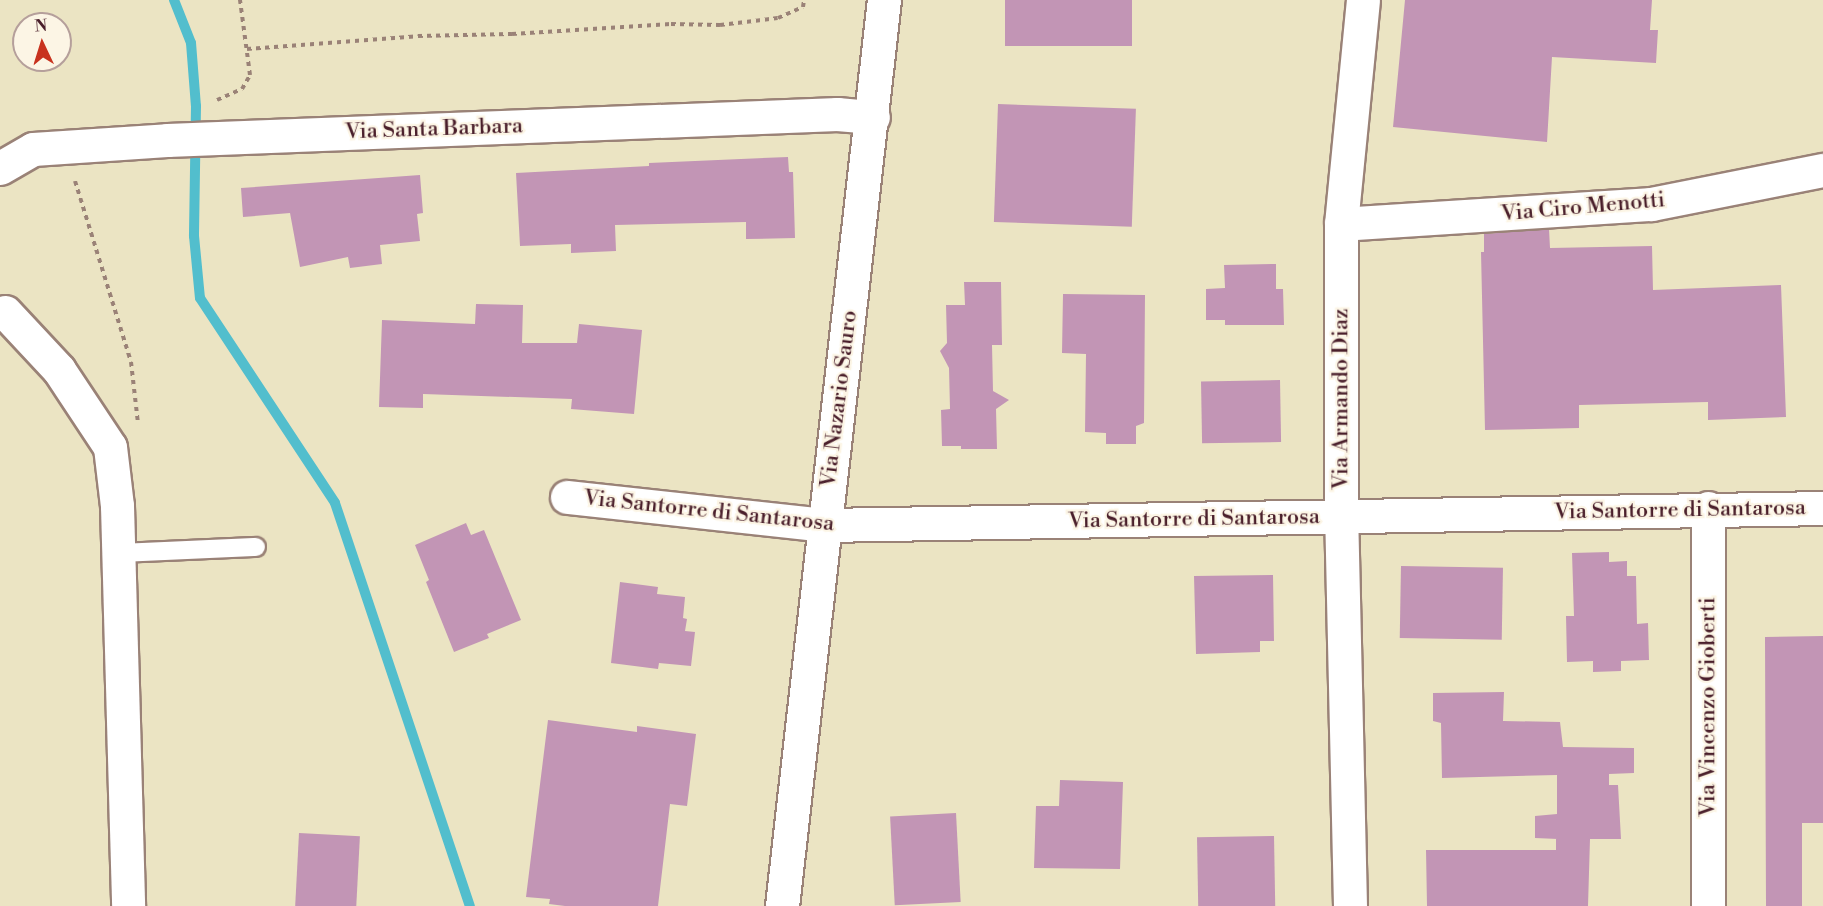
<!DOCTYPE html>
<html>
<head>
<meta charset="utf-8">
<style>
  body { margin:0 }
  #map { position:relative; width:1823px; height:906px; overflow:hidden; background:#ebe4c3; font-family:"Libre Bodoni",serif }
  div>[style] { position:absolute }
  .stream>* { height:10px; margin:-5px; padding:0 5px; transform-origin:5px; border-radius:5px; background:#52becd }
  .building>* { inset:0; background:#c295b5; transform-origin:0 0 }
  .path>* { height:4px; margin-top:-2px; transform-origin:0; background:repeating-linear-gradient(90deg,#9a8277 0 4.5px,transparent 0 9px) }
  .roads { filter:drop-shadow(2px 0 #9a8277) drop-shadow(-2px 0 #9a8277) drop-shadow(0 2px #9a8277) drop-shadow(0 -2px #9a8277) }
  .lane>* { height:18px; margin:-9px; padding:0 9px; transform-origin:9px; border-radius:9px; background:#fff }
  .street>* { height:33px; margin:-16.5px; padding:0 16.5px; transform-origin:16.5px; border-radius:16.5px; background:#fff }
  span { translate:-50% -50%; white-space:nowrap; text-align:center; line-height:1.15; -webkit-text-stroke:4.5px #fcf5e5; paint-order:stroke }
  .street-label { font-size:22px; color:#4a1f2b }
  .north { position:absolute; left:12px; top:12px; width:60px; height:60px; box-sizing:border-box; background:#fcf5e5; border:2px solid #b59f9b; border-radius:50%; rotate:356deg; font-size:16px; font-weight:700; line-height:24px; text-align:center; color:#4a1f2b }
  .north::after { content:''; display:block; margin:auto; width:21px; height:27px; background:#c8321e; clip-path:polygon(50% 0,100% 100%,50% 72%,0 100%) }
</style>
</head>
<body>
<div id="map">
  <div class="stream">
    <div style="left:174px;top:0;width:46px;rotate:68.4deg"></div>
    <div style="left:191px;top:43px;width:63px;rotate:85.5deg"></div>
    <div style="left:196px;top:106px;width:130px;rotate:90.9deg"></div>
    <div style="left:194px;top:236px;width:62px;rotate:84.5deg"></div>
    <div style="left:200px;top:298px;width:245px;rotate:56.6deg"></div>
    <div style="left:335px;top:503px;width:425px;rotate:71.5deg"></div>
  </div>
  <div class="building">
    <div style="left:1005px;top:0;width:127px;height:46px"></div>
    <div style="clip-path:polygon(1405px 0,1652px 0,1650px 30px,1658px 30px,1656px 63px,1552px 57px,1547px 142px,1393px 127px)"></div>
    <div style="left:998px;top:104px;width:138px;height:118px;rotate:2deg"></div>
    <div style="clip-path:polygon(788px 157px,789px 172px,793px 172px,795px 238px,746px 239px,746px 222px,615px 225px,616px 251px,571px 253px,571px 244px,520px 246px,516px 173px,649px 166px,649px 163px)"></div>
    <div style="clip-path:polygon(420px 175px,423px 213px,417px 214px,420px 241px,380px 245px,382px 264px,350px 268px,348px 257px,300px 267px,290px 213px,243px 217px,241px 188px)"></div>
    <div style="clip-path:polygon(1549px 229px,1550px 248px,1652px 246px,1653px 290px,1781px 285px,1786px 417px,1708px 420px,1708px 402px,1579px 405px,1579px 428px,1485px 430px,1481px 252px,1484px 252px,1484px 234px)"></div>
    <div style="clip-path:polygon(1276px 264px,1276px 289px,1283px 289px,1284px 325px,1225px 325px,1225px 320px,1206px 320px,1206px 289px,1225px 288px,1224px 265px)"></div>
    <div style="clip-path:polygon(964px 282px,1001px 282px,1002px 345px,992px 345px,993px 391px,1009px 400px,996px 409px,997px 449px,961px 449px,961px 446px,942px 446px,941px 410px,950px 409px,949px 368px,940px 351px,947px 343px,946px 305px,965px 305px)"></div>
    <div style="clip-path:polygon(1063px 294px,1145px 295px,1144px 423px,1136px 426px,1136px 444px,1106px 444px,1106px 433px,1085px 432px,1086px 354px,1062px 353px)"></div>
    <div style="clip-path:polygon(476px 304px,523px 305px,522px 343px,577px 343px,579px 324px,642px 330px,634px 414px,571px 409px,572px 399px,423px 394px,423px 408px,379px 407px,382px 320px,475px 324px)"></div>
    <div style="left:1280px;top:380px;width:62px;height:79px;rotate:89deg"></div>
    <div style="clip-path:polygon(466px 523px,471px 535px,484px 530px,521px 620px,487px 634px,489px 638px,454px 652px,426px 582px,429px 580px,415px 545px)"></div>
    <div style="clip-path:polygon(1609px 552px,1609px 562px,1627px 561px,1627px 576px,1636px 576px,1637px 624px,1648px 623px,1649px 660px,1621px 661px,1621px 671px,1593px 672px,1593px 661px,1567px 662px,1566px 616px,1574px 616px,1572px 553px)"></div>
    <div style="left:1401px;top:566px;width:102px;height:72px;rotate:1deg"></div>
    <div style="clip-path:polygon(1273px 575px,1274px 641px,1260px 641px,1260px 652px,1196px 654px,1194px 576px)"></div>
    <div style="clip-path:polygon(620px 582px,658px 587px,657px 594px,685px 597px,683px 618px,687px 619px,685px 631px,695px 632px,691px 666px,659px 663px,658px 669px,611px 663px)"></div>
    <div style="clip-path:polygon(1823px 636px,1823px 823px,1802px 823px,1802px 906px,1766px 906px,1765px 637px)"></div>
    <div style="clip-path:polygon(1504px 692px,1503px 721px,1560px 722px,1563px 747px,1634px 748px,1634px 773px,1609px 774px,1609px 785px,1618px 785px,1621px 839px,1590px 839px,1588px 906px,1427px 906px,1426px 850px,1556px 850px,1556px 839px,1558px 839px,1535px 838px,1535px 816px,1557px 814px,1557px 775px,1442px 778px,1441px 723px,1433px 721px,1433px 693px)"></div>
    <div style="clip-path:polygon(548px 720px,637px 732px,637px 726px,696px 734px,687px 806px,670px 804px,658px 906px,565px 906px,549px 904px,550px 899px,526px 897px)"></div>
    <div style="clip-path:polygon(1060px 780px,1123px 782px,1120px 869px,1034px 868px,1036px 806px,1059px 806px)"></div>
    <div style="left:956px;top:813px;width:89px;height:66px;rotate:87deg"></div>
    <div style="left:299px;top:833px;width:61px;height:73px;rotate:3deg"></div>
    <div style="left:1274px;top:836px;width:70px;height:77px;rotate:89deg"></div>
  </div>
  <div class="path">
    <div style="left:247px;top:49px;width:171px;rotate:-4.3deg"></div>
    <div style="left:418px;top:36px;width:94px;rotate:-1.2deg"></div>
    <div style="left:512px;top:34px;width:159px;rotate:-3.6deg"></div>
    <div style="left:671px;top:24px;width:49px;rotate:1.2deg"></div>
    <div style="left:720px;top:25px;width:58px;rotate:-6.9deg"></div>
    <div style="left:778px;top:18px;width:27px;rotate:-24deg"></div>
    <div style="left:803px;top:7px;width:7px;rotate:-82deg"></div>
    <div style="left:217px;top:100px;width:27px;rotate:-24deg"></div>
    <div style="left:242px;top:89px;width:16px;rotate:-60deg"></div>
    <div style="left:250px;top:75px;width:76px;rotate:-97.6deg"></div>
    <div style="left:75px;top:181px;width:189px;rotate:72.8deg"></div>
    <div style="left:131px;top:362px;width:61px;rotate:83.5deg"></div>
  </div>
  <div class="roads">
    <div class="lane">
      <div style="left:118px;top:553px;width:138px;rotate:-2.5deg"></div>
    </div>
    <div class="street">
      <div style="left:0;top:168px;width:38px;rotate:-30deg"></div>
      <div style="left:33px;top:149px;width:134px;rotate:-3.8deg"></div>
      <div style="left:167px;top:140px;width:671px;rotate:-2.22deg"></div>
      <div style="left:837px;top:114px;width:36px;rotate:5deg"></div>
      <div style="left:1341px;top:224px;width:311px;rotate:-3.7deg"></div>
      <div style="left:1651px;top:204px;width:175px;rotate:-11.2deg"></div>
      <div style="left:5px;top:312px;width:79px;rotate:47deg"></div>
      <div style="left:59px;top:370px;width:92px;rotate:56.5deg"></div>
      <div style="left:110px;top:447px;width:59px;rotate:83.2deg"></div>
      <div style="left:117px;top:506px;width:400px;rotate:88.4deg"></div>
      <div style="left:567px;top:497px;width:258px;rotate:6.2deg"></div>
      <div style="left:823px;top:525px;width:1000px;rotate:-0.97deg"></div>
      <div style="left:1708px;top:508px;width:398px;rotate:90deg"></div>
      <div style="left:782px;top:906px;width:912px;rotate:-83.58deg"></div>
      <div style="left:1350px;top:906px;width:390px;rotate:-91.3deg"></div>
      <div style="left:1341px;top:516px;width:292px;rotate:-90deg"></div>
      <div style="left:1341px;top:224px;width:225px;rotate:-84.4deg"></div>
    </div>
  </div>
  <div class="street-label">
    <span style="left:434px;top:129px;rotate:-2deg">Via Santa Barbara</span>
    <span style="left:1583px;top:207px;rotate:-5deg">Via Ciro Menotti</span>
    <span style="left:839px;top:399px;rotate:-83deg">Via Nazario Sauro</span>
    <span style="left:1341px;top:399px;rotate:-90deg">Via Armando Diaz</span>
    <span style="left:1680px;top:510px;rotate:-1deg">Via Santorre di Santarosa</span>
    <span style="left:709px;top:511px;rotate:6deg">Via Santorre di Santarosa</span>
    <span style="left:1194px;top:519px;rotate:-1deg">Via Santorre di Santarosa</span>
    <span style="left:1708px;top:707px;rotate:-90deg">Via Vincenzo Gioberti</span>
  </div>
  <div class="north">N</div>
</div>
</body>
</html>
